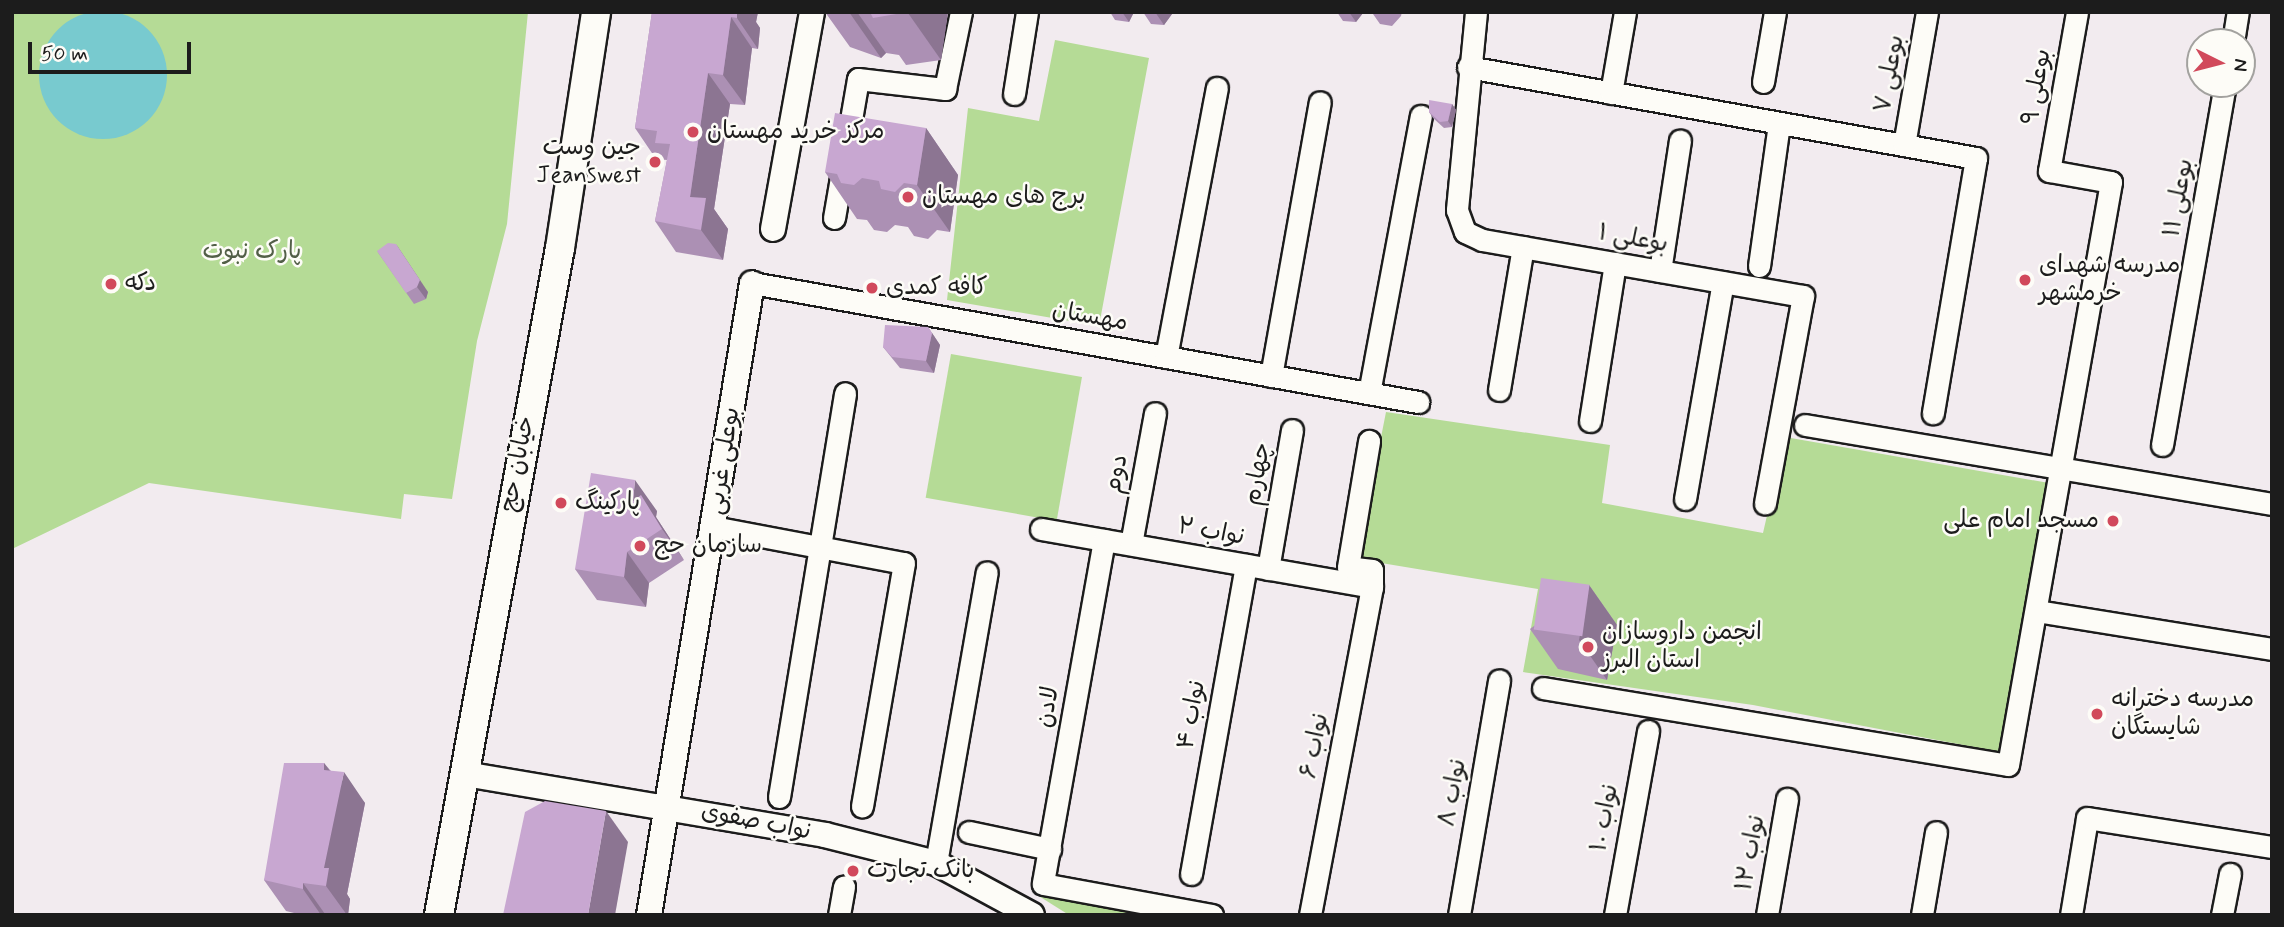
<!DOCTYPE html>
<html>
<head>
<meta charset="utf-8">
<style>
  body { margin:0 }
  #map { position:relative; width:2284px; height:927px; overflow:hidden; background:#f2ebef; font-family:Mynerve,"Playpen Sans Arabic",sans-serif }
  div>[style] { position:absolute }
  .green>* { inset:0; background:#b5db96; transform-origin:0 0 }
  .water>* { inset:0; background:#78cacf }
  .round { border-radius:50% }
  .roads { filter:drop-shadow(2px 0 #1c1c1c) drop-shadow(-2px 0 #1c1c1c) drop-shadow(0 2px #1c1c1c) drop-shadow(0 -2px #1c1c1c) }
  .minor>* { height:21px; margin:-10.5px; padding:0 10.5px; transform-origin:10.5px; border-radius:10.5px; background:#fdfcf7 }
  .tertiary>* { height:24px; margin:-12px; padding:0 12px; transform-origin:12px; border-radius:12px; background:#fdfcf7 }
  .secondary>* { height:28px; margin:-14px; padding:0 14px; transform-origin:14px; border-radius:14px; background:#fdfcf7 }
  .wall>* { inset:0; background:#ac90b4 }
  .shaded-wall>* { inset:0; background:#8c7592 }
  .building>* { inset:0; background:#c8a7d1; transform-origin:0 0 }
  .dots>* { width:19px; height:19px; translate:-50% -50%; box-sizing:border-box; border:4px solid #fdfcf7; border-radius:50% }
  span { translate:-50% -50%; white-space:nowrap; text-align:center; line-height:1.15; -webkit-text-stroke:5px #fdfcf7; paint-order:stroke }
  .street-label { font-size:24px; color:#1c1c1c }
  .poi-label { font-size:24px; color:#1c1c1c }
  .left { translate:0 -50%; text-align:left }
  .right { translate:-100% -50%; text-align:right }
  .park-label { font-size:24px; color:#525f47 }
  .frame { position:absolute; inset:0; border:14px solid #1c1c1c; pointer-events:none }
  .north { position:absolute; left:2186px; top:28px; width:70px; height:70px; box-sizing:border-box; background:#fdfcf7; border:2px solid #a3a29f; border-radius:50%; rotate:96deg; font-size:19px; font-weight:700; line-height:28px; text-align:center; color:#1c1c1c }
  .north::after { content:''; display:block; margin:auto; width:24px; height:32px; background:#d1495b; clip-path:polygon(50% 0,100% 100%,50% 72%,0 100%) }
  .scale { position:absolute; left:28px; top:42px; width:163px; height:32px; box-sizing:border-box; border:4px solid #1c1c1c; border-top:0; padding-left:9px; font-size:21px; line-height:24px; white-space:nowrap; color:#1c1c1c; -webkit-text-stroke:5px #fdfcf7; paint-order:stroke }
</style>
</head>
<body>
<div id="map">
  <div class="green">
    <div style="clip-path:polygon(12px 12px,528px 12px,507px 224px,477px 341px,452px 499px,404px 494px,401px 519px,149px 483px,12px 549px)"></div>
    <div style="clip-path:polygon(1055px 40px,1149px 58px,1099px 326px,947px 300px,968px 108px,1039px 121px)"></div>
    <div style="left:951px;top:354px;width:133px;height:146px;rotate:10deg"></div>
    <div style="clip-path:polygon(1386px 412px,1610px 445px,1602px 503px,1763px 533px,1785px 437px,2049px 483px,2000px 752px,1753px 705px,1523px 672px,1538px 589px,1357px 559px)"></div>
    <div style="clip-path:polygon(1034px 893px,1164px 915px,1069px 915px)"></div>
  </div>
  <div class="water">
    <div class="round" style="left:39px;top:11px;width:128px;height:128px"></div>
  </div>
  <div class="roads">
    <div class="minor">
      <div style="left:1476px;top:12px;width:199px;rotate:95.5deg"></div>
      <div style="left:1457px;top:210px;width:23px;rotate:70deg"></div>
      <div style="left:1465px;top:232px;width:19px;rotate:25deg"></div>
      <div style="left:1482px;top:240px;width:326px;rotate:9.9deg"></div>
      <div style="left:1803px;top:296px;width:211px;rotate:100.4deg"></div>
      <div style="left:2233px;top:42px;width:30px;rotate:-81deg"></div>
      <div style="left:1468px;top:67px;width:516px;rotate:10.16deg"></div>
      <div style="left:1976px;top:158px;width:259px;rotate:99.6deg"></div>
      <div style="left:1763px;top:82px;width:71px;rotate:-80.3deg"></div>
      <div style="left:1611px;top:93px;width:82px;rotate:-80.2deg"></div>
      <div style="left:1014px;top:94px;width:83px;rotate:-81deg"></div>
      <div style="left:1904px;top:145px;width:135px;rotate:-80.2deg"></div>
      <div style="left:834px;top:218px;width:141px;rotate:-80.2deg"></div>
      <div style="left:858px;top:79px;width:88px;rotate:6.6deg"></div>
      <div style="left:945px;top:89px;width:79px;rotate:-78.3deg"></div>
      <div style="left:1759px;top:266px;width:144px;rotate:-82deg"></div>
      <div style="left:1660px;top:271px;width:132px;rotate:-81.3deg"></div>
      <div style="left:752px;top:283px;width:677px;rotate:10.13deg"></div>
      <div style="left:1166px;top:357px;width:274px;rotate:-79.3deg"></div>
      <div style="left:1271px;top:376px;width:278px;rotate:-79.9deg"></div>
      <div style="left:1499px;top:390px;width:145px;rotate:-80.5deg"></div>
      <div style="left:1369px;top:393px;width:282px;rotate:-79.4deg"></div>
      <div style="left:1590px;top:421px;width:160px;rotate:-81deg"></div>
      <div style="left:1805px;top:425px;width:473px;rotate:9.6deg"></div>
      <div style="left:2162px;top:445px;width:366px;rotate:-80.1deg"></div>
      <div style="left:1685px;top:499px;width:220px;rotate:-80.1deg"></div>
      <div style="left:713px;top:527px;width:194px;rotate:10.7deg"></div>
      <div style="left:904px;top:563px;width:247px;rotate:99.8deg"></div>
      <div style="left:1041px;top:529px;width:336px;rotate:9.9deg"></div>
      <div style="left:1104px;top:540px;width:349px;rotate:100.1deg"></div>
      <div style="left:1043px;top:884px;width:172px;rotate:10.4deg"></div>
      <div style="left:1131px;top:544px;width:133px;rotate:-79.6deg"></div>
      <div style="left:1268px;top:569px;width:141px;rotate:-80.2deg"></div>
      <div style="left:2037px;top:611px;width:238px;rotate:9.2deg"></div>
      <div style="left:1543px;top:688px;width:471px;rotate:9.4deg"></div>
      <div style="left:2008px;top:765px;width:592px;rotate:-79.98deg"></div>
      <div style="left:2111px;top:182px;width:63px;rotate:-169.9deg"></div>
      <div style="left:2049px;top:171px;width:161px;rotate:-80deg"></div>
      <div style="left:779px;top:797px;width:409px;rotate:-80.7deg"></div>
      <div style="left:969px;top:832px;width:83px;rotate:11.9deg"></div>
      <div style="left:936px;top:863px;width:295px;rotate:-80.1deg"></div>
      <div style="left:1191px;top:874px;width:314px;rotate:-79.9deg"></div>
      <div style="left:839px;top:915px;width:29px;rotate:-80deg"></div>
      <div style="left:1310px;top:915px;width:334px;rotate:-79.3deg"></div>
      <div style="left:1372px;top:587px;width:17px;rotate:-90deg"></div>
      <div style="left:1372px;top:570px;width:24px;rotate:-173deg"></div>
      <div style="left:1348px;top:567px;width:128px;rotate:-80.5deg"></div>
      <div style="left:1459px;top:915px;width:238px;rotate:-80.3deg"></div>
      <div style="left:1615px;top:915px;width:187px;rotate:-79.8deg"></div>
      <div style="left:1767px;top:915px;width:118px;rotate:-80.2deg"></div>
      <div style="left:1922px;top:915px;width:84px;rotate:-80.4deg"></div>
      <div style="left:2071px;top:915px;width:98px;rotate:-80.6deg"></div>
      <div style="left:2087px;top:818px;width:187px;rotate:8.9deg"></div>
      <div style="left:2222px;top:915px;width:42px;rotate:-79deg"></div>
    </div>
    <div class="tertiary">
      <div style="left:773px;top:229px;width:220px;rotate:-79.8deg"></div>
      <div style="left:465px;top:774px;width:365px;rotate:9.6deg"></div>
      <div style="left:825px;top:835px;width:114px;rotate:14.2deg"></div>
      <div style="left:936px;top:863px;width:109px;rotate:28.4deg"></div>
      <div style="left:649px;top:915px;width:640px;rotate:-80.74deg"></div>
    </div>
    <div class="secondary">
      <div style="left:439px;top:915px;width:678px;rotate:-79.72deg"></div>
      <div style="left:560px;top:248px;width:239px;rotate:-81.3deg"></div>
    </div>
  </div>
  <div class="wall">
    <div style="clip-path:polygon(652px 12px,758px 12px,756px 22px,760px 28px,758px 49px,752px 48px,745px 105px,730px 104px,714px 209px,728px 229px,723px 260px,676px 252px,655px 221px,667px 160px,656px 159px,635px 128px)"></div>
    <div style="clip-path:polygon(825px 12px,948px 12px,941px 60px,906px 65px,899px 55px,886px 53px,881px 58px,850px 47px)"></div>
    <div style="clip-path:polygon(1110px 12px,1134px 12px,1129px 22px,1115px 20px)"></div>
    <div style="clip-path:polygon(1141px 12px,1173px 12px,1172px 14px,1164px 25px,1151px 24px,1143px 12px)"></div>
    <div style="clip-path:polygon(1337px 12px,1402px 12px,1401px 16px,1392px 26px,1380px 24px,1373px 14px,1363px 13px,1356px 22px,1343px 21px)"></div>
    <div style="clip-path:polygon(1452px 104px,1456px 110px,1452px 127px,1444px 128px,1433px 118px,1429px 112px)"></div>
    <div style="clip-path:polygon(926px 128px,958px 175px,950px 232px,937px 230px,928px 239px,914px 236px,908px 227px,895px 225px,887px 232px,874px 230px,867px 220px,857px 219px,825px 172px)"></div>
    <div style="clip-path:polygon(377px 251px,428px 292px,426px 299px,414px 304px)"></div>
    <div style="clip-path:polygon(928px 327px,940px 345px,934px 373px,900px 368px,883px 347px)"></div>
    <div style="clip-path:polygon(657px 511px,656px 517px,684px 560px,649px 583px,646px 607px,597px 600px,575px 569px)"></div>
    <div style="clip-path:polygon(1589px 585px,1617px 625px,1607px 680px,1558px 669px,1530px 629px)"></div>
    <div style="clip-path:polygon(324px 763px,330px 770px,365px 803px,347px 894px,350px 899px,348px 915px,302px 915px,286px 911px,264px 880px)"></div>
  </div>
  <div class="shaded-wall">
    <div style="clip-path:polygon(737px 12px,758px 12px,756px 22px,760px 28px,758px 49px,737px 18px)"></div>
    <div style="clip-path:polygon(849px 12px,857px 12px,886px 53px,881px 58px)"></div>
    <div style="clip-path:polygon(908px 12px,948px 12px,941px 60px,908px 13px)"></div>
    <div style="clip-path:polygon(1122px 12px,1134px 12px,1129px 22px)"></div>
    <div style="clip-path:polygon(1155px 12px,1173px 12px,1172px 14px,1164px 25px)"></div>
    <div style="clip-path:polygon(1349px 12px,1363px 12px,1363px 13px,1356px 22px)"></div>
    <div style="clip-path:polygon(731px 17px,752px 48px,745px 105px,723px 75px)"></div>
    <div style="clip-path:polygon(708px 73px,730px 104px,714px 209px,728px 229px,723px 260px,701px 230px,690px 197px)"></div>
    <div style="clip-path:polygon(1452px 104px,1456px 110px,1452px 127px,1448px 121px)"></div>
    <div style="clip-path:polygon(926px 128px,958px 175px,950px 232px,917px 185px)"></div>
    <div style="clip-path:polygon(396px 244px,428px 292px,426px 299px,417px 287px)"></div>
    <div style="clip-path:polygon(932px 333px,940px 345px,934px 373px,926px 361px)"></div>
    <div style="clip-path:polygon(635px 480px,657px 511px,656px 517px,684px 560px,662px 529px,633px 501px)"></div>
    <div style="clip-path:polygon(627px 552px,649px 583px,646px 607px,624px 577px)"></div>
    <div style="clip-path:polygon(1589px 585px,1617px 625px,1607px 680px,1579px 640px)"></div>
    <div style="clip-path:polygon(324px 763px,341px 786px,344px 772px,365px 803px,347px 894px,350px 899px,348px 915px,347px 915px,326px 886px,324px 868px)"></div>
    <div style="clip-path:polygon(606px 811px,628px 842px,615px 915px,588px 915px)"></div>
    <div style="clip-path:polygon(303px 883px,325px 914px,325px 915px,321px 915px,303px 889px)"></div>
  </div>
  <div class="building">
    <div style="clip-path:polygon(652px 12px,737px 12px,737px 18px,731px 17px,723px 75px,708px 73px,690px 197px,706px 198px,701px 230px,655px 221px,670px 144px,655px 143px,657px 131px,635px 128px)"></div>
    <div style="clip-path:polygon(870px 12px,908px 12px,873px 18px)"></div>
    <div style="clip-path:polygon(1429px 100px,1452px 104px,1448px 121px,1440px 122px,1429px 112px)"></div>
    <div style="clip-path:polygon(835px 113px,926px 128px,917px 185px,904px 183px,895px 192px,881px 189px,879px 181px,862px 178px,854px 185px,841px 183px,837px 174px,825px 172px)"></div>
    <div style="clip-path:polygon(388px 243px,396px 244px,420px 280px,417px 287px,406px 293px,377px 251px)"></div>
    <div style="clip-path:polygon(885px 325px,928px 327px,932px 333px,926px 361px,892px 357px,883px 347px)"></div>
    <div style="clip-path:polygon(591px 473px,635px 480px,633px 501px,641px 495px,662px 529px,627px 552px,624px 577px,575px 569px)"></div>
    <div style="left:1541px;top:578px;width:49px;height:52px;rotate:8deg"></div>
    <div style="clip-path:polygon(284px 763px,324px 763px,324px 770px,344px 772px,324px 868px,329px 868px,326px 886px,303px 883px,303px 889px,264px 880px)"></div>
    <div style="clip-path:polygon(545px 801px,606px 811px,588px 915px,503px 915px,525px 812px)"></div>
  </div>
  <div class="dots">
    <div style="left:693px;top:132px;background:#d1495b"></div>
    <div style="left:655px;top:162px;background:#d1495b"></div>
    <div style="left:908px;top:197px;background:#d1495b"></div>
    <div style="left:2025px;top:280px;background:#d1495b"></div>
    <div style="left:111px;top:284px;background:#d1495b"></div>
    <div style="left:872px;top:288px;background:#d1495b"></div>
    <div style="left:561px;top:503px;background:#d1495b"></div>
    <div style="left:2113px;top:521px;background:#d1495b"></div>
    <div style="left:640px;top:546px;background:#d1495b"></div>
    <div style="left:1588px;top:647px;background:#d1495b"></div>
    <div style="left:2097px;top:714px;background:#d1495b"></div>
    <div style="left:853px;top:871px;background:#d1495b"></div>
  </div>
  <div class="street-label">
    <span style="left:1890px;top:74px;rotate:-80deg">بوعلی ۷</span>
    <span style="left:2037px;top:87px;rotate:-80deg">بوعلی ۹</span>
    <span style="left:2179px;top:198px;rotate:-80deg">بوعلی ۱۱</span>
    <span style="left:1633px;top:239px;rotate:10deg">بوعلی ۱</span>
    <span style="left:1090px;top:317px;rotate:10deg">مهستان</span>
    <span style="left:724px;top:461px;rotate:-81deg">بوعلی غربی</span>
    <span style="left:518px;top:464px;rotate:-79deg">خیابان حج</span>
    <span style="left:1117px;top:474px;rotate:-79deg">دوم</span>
    <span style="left:1258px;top:474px;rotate:-80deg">چهارم</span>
    <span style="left:1211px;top:532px;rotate:10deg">نواب ۲</span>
    <span style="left:1048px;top:707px;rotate:-80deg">لادن</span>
    <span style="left:1192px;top:715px;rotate:-80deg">نواب ۴</span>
    <span style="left:1315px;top:746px;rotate:-79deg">نواب ۶</span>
    <span style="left:1453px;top:793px;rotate:-80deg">نواب ۸</span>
    <span style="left:1605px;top:818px;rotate:-80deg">نواب ۱۰</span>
    <span style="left:756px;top:822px;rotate:11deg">نواب صفوی</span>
    <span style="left:1751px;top:853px;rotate:-80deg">نواب ۱۲</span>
  </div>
  <div class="poi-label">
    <span class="left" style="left:707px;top:132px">مرکز خرید مهستان</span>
    <span class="right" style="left:641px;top:162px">جین وست<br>Jeanswest</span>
    <span class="left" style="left:922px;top:197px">برج های مهستان</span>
    <span class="left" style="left:2039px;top:280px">مدرسه شهدای<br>خرمشهر</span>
    <span class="left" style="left:125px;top:284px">دکه</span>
    <span class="left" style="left:886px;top:288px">کافه کمدی</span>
    <span class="left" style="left:575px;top:503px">پارکینگ</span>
    <span class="right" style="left:2099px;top:521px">مسجد امام علی</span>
    <span class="left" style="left:654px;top:546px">سازمان حج</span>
    <span class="left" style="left:1602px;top:647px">انجمن داروسازان<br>استان البرز</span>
    <span class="left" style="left:2111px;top:714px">مدرسه دخترانه<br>شایستگان</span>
    <span class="left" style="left:867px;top:871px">بانک تجارت</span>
  </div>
  <div class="park-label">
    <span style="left:252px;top:252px">پارک نبوت</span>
  </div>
  <div class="frame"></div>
  <div class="north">N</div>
  <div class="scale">50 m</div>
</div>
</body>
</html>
